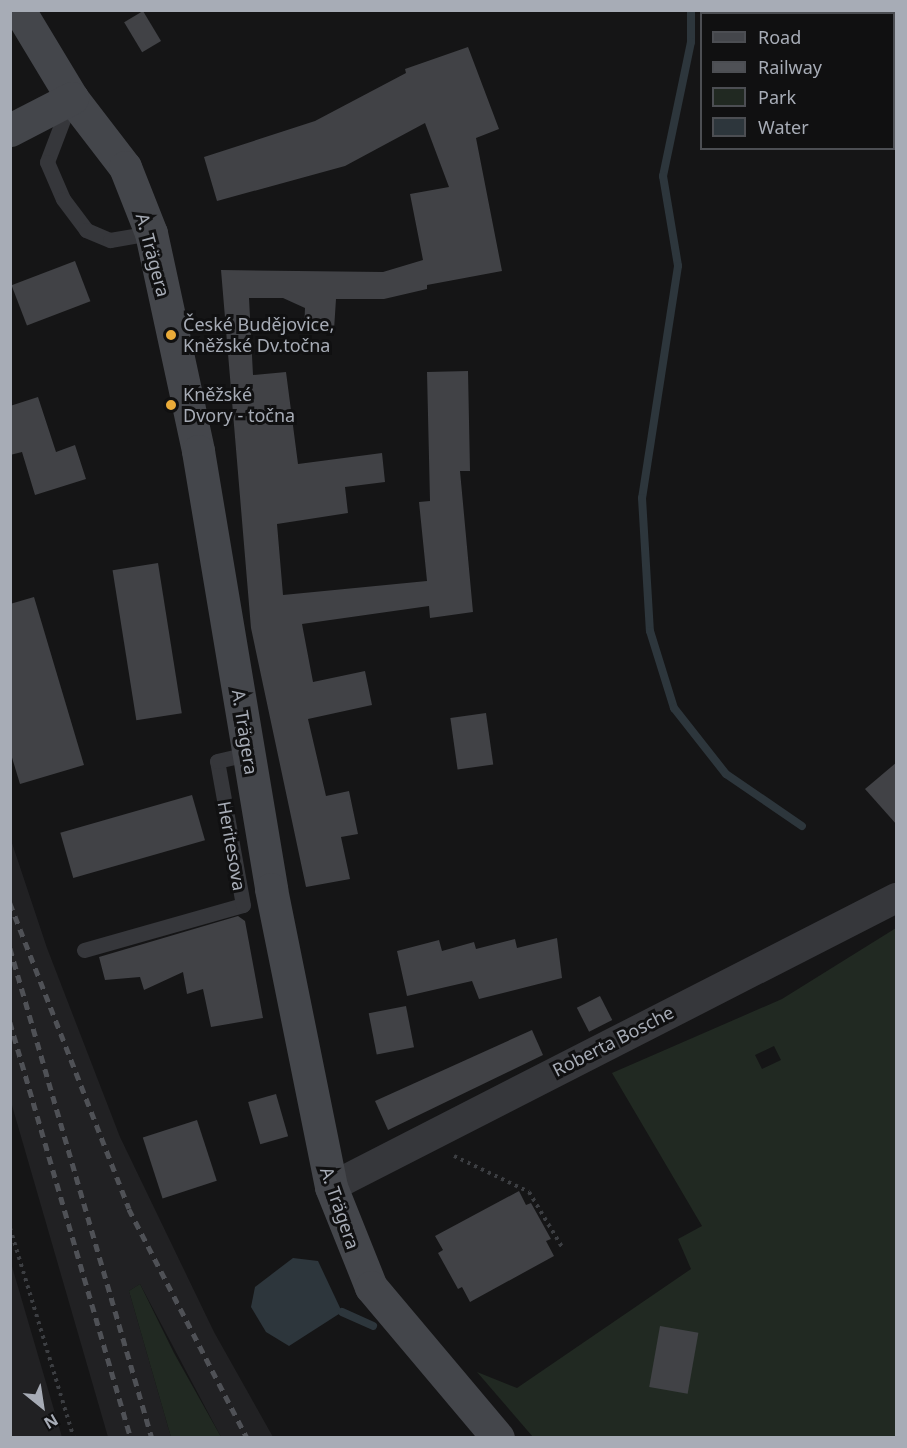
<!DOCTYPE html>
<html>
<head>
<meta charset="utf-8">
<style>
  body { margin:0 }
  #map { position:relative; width:907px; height:1448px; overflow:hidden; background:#151516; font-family:"Noto Sans",sans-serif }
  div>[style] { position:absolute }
  .built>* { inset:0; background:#212123 }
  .green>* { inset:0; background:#212922 }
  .water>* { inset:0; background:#2d363c }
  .stream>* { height:8px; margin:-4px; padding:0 4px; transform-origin:4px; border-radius:4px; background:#2d363c }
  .building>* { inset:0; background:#414246; transform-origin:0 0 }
  .path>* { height:4px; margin-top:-2px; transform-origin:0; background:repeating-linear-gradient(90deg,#3c3e42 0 3px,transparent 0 7.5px) }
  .lane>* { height:15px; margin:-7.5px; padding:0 7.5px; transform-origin:7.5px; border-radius:7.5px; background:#36373b }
  .street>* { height:30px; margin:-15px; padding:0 15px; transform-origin:15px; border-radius:15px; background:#36373b }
  .secondary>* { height:33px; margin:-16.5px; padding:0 16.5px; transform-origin:16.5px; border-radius:16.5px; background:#44464b }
  .rail>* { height:4.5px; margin-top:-2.25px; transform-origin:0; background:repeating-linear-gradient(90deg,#4f5156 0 8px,transparent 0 14px) }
  .dots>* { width:16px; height:16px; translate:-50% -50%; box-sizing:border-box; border:3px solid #101011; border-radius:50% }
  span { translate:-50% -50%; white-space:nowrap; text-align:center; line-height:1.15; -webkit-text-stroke:6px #101011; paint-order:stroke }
  .street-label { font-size:18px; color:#a7acb6 }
  .poi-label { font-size:18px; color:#a7acb6 }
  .left { translate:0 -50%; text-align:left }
  .frame { position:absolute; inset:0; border:12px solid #a7acb6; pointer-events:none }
  .legend { position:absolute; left:700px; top:12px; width:195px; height:138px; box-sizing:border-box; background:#101011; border:2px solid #4c4e53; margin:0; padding:8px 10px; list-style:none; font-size:18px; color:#a7acb6 }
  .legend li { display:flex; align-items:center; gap:12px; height:30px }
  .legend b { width:30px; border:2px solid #4c4e53 }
  .north { position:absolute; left:12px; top:1376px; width:60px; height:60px; -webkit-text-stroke:4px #101011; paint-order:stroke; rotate:150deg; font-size:16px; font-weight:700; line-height:24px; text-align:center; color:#a7acb6 }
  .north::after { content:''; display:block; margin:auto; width:21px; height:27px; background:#a7acb6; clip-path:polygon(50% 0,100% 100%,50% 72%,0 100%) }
</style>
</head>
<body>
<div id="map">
  <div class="built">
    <div style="clip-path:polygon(10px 837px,47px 948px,120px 1137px,214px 1332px,273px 1437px,221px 1437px,140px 1284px,129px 1291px,171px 1437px,108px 1437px,11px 1102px)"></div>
    <div style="clip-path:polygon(10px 1263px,11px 1263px,62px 1437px,11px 1437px)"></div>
  </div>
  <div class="green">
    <div style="clip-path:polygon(evenodd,896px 928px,896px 1437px,533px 1437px,477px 1372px,517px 1388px,691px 1269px,678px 1239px,702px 1226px,612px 1073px,782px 999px,896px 928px,774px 1046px,781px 1060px,762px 1069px,755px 1055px,774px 1046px)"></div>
    <div style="clip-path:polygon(140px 1284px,174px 1353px,221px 1437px,171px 1437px,129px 1291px)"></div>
  </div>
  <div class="water">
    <div style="clip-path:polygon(293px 1258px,318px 1261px,342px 1312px,289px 1346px,266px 1332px,251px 1307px,255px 1287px)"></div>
  </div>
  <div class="stream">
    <div style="left:691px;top:10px;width:32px;rotate:90deg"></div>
    <div style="left:691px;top:42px;width:137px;rotate:101.8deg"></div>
    <div style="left:663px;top:176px;width:91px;rotate:80.5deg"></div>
    <div style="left:678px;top:266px;width:235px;rotate:98.8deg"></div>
    <div style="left:642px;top:498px;width:133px;rotate:86.6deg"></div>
    <div style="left:650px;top:631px;width:81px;rotate:72.7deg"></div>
    <div style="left:674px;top:708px;width:84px;rotate:51.8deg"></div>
    <div style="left:726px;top:774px;width:92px;rotate:34.4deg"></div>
    <div style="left:342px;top:1312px;width:34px;rotate:24deg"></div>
  </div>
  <div class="building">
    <div style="left:143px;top:11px;width:35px;height:22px;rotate:59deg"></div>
    <div style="clip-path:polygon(468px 47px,499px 129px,476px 138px,502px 271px,427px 285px,427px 289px,384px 299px,336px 299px,334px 330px,304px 332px,305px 308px,283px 298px,249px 298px,253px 375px,286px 372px,298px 464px,382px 453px,385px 482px,345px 487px,348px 513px,277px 524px,283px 595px,427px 581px,419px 502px,430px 501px,427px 372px,468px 371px,470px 471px,460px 471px,473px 612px,430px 618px,429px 606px,302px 624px,313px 682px,365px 671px,372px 705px,308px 719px,326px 796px,349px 791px,358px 834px,341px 837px,350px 879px,306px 887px,251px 628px,221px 270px,383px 272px,423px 260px,410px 194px,449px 187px,425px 123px,345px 166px,217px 201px,204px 157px,315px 121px,406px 73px,405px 69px)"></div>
    <div style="left:75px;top:261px;width:43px;height:68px;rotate:69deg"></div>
    <div style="clip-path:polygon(38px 397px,56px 452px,75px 445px,86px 479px,35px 495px,22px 452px,10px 455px,10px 406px)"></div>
    <div style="left:158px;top:563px;width:152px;height:46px;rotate:81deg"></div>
    <div style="clip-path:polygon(34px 597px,84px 765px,20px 784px,10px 751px,10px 604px)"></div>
    <div style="left:486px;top:713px;width:52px;height:36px;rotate:82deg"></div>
    <div style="clip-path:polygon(897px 762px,897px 825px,865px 789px)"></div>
    <div style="left:192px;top:795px;width:47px;height:137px;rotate:74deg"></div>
    <div style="clip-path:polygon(238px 916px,245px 921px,263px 1018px,211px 1027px,203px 989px,187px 994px,183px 972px,144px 990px,140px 977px,105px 980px,99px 957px)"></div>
    <div style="clip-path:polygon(557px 938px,562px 978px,479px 999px,472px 981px,407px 996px,397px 951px,439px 940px,442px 951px,474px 942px,476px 949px,515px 939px,517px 948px)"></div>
    <div style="left:600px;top:996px;width:27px;height:26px;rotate:63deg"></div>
    <div style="left:406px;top:1006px;width:42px;height:38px;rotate:79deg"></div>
    <div style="clip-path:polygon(532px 1030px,543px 1055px,388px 1130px,375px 1101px)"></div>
    <div style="left:276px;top:1094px;width:44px;height:29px;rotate:74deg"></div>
    <div style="left:197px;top:1120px;width:64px;height:57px;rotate:72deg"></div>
    <div style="clip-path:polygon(519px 1191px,526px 1205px,531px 1203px,551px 1239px,546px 1241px,554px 1256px,470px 1302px,462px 1287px,458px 1289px,438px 1253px,443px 1250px,435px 1236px)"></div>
    <div style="left:660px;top:1326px;width:39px;height:62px;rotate:10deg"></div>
  </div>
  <div class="path">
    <div style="left:454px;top:1156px;width:83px;rotate:25.6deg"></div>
    <div style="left:529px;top:1192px;width:64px;rotate:59deg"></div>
    <div style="left:10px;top:1228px;width:220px;rotate:73.1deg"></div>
  </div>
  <div class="lane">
    <div style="left:69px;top:104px;width:62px;rotate:110.8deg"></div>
    <div style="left:47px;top:162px;width:40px;rotate:66.6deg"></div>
    <div style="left:63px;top:199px;width:39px;rotate:53deg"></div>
    <div style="left:86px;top:230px;width:26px;rotate:23deg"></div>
    <div style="left:110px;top:240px;width:42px;rotate:-9.7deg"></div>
    <div style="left:84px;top:950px;width:165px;rotate:-15.8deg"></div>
    <div style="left:243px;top:905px;width:146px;rotate:-100.2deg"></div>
    <div style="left:217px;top:761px;width:32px;rotate:-13deg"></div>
  </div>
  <div class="street">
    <div style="left:331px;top:1187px;width:635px;rotate:-27.09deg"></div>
  </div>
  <div class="secondary">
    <div style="left:19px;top:10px;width:103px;rotate:58.9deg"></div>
    <div style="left:72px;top:98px;width:87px;rotate:52.5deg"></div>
    <div style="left:125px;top:167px;width:71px;rotate:68.5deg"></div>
    <div style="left:151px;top:233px;width:223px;rotate:77.8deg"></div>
    <div style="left:198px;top:451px;width:444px;rotate:80.5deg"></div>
    <div style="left:271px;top:889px;width:304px;rotate:78.6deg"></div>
    <div style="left:331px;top:1187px;width:108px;rotate:68.2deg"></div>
    <div style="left:371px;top:1287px;width:197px;rotate:49.9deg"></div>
    <div style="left:10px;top:130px;width:70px;rotate:-27.3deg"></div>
  </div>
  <div class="rail">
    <div style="left:10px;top:903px;width:328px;rotate:68.7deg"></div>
    <div style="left:129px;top:1209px;width:258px;rotate:62.7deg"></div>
    <div style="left:10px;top:948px;width:510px;rotate:73.84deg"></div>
    <div style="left:10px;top:1022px;width:433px;rotate:73.8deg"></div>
  </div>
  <div class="dots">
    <div style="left:171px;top:335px;background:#eaab39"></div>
    <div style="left:171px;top:405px;background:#eaab39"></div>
  </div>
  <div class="street-label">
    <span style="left:153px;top:255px;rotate:75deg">A. Trägera</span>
    <span style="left:245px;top:732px;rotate:81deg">A. Trägera</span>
    <span style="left:232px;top:846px;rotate:80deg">Heritesova</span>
    <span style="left:613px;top:1041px;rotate:-27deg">Roberta Bosche</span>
    <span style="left:340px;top:1208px;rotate:71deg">A. Trägera</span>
  </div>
  <div class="poi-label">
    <span class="left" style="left:183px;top:335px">České Budějovice,<br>Kněžské Dv.točna</span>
    <span class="left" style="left:183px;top:405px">Kněžské<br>Dvory - točna</span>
  </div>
  <div class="frame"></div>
  <ul class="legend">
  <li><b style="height:8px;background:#44464b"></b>Road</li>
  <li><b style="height:8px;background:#4f5156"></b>Railway</li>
  <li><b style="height:16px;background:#212922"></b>Park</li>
  <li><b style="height:16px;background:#2d363c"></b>Water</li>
  </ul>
  <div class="north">N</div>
</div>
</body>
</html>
